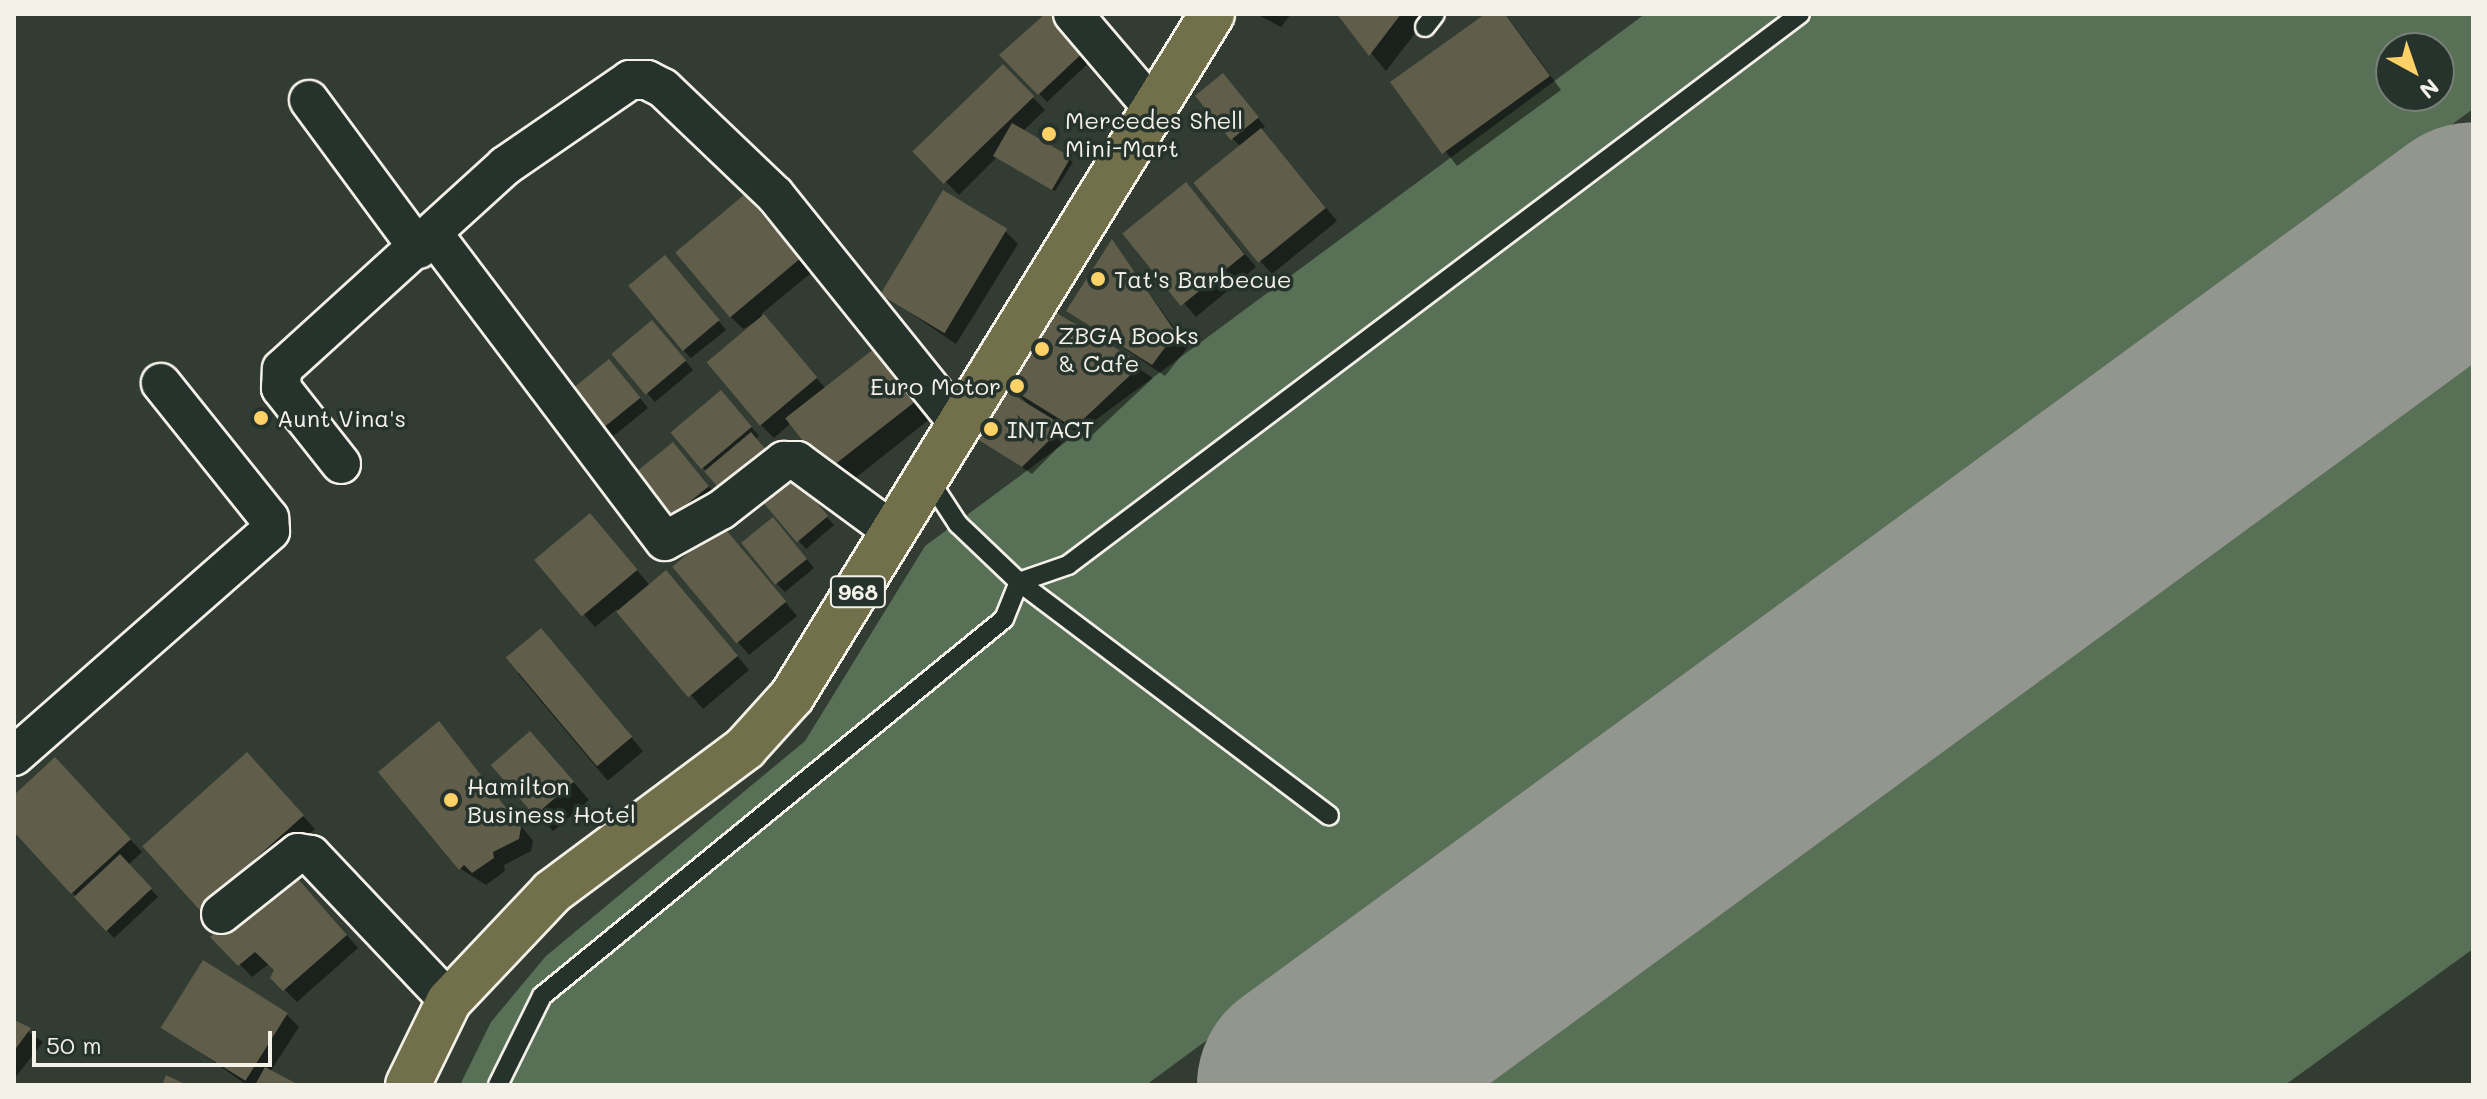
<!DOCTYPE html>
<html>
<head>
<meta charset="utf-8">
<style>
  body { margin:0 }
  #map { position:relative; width:2487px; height:1099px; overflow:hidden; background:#323c33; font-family:Mali,sans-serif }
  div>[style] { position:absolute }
  .green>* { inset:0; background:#587055 }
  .shadow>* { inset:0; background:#0007; transform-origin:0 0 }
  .runway>* { height:216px; margin:-108px; padding:0 108px; transform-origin:108px; border-radius:108px; background:#93968e }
  .building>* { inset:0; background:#605e4a; transform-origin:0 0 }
  .roads { filter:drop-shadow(2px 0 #f4f1e8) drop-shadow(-2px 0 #f4f1e8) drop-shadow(0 2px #f4f1e8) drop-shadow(0 -2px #f4f1e8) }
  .lane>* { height:18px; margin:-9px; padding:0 9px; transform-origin:9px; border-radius:9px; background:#26332d }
  .street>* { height:38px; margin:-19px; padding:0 19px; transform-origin:19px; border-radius:19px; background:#26332d }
  .primary>* { height:44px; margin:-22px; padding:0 22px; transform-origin:22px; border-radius:22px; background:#71704a }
  .dots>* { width:22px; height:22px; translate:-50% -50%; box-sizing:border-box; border:4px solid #26332d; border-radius:50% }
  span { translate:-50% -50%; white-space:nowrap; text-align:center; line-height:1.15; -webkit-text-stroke:7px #26332d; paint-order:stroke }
  .shield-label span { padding:2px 6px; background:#26332d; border:2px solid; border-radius:6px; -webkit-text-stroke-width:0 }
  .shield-label { font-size:22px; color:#f4f1e8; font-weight:700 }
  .poi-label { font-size:24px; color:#f4f1e8 }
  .left { translate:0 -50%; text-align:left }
  .right { translate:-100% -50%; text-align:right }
  .frame { position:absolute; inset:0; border:16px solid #f4f1e8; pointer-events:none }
  .north { position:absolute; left:2375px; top:32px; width:80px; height:80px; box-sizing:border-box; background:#26332d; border:2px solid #787f78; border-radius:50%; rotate:140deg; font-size:22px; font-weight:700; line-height:32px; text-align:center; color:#f4f1e8 }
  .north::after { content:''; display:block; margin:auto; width:28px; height:36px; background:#ffd166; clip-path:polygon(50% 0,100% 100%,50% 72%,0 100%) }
  .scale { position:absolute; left:32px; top:1031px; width:240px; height:36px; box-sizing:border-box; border:4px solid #f4f1e8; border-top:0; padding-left:10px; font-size:24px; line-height:28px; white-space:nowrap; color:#f4f1e8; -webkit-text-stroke:6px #26332d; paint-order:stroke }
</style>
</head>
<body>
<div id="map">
  <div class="green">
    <div style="clip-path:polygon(evenodd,1645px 14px,2473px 14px,2473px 109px,1146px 1085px,460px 1085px,491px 1022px,546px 956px,805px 741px,925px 546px,1645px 14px,2391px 48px,2439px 48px,2439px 96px,2391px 96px,2391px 48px)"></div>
    <div style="clip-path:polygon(2473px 362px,2473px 949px,2285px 1085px,1485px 1085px)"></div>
  </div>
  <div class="shadow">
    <div style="clip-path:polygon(1048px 14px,1097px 55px,1047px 102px,1002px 55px)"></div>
    <div style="clip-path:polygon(1256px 14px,1291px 14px,1281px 27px)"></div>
    <div style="clip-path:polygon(1339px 14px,1430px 14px,1386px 71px)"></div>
    <div style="clip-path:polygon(1488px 14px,1505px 14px,1510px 20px,1561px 90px,1457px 166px,1393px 83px)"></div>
    <div style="clip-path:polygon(1003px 67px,1045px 110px,1023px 131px,1073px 162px,1055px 191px,997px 157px,959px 195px,916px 152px)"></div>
    <div style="clip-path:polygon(1231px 84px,1265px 127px,1261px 130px,1337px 221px,1272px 274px,1260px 261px,1241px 147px,1233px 139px)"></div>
    <div style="clip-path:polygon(1198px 197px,1256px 267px,1196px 317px,1126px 234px)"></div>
    <div style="clip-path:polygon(757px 209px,811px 273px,761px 314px,826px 389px,874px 351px,931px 418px,844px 487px,791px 423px,774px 438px,761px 425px,759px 320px,743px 329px,730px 316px)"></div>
    <div style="clip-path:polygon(1005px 231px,1018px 244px,956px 344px,881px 293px)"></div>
    <div style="clip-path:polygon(1112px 242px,1188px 347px,1165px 376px,1068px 310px)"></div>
    <div style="clip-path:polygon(673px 266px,726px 330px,691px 358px,683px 350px)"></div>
    <div style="clip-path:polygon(1056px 315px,1153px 378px,1088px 439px,1058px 421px,1070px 435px,1032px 474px,977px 436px,1029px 405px,1010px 386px)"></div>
    <div style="clip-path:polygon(660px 331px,693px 370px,655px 402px,647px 393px)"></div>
    <div style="clip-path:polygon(617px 370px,648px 408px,611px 438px,571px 392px)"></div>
    <div style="clip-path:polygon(729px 401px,759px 436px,755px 439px,834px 525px,806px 549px,756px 491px,711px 476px,703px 468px)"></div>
    <div style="clip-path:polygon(681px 453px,716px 495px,672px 532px)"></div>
    <div style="clip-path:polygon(781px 528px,814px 568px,785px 592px,777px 584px)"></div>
    <div style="clip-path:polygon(603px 529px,650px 586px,678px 585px,749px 670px,703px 709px,617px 609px,595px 627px,537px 561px)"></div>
    <div style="clip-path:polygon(735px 541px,797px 616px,749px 655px,675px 567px)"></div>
    <div style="left:553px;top:644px;width:140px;height:46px;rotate:50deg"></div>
    <div style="clip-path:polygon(439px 723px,533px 841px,531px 851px,504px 865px,505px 871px,486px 885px,461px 869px,381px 773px)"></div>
    <div style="clip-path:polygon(546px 750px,589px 800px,553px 831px,493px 765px)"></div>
    <div style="clip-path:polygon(259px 768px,315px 829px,216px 921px,203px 909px)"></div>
    <div style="clip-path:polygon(68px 772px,142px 852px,128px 865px,158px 897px,114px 938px,14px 829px,14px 797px)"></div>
    <div style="clip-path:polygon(312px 895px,358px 948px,297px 1002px,272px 977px,276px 970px,269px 964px,252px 977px,213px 937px)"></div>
    <div style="clip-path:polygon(287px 1015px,299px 1027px,270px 1072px,294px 1085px,247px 1085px,163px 1027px)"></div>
    <div style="clip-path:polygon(14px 1022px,43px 1042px,14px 1079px)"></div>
  </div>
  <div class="runway">
    <div style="left:1305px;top:1085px;width:1447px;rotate:-36.2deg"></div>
  </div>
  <div class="building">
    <div style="clip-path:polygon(1045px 14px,1063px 14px,1090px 46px,1038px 95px,999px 55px)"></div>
    <div style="clip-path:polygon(1337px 14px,1401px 14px,1369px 56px)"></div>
    <div style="clip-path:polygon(1485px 14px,1505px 14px,1550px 76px,1442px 154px,1390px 82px)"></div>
    <div style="left:1003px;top:64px;width:45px;height:126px;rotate:46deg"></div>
    <div style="left:1223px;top:73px;width:57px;height:36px;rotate:51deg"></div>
    <div style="left:1012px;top:123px;width:68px;height:38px;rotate:30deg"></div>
    <div style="left:1261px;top:128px;width:103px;height:87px;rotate:51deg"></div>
    <div style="left:1186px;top:182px;width:93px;height:82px;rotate:51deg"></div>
    <div style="left:943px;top:190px;width:75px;height:122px;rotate:31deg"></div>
    <div style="left:745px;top:194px;width:85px;height:91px;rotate:50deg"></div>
    <div style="clip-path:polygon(1112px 239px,1176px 333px,1152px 365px,1066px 311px)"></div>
    <div style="left:665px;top:255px;width:85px;height:48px;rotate:50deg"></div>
    <div style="clip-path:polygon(1055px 312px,1142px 364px,1074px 428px,1008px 387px)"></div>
    <div style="left:764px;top:314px;width:83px;height:75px;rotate:50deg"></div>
    <div style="left:652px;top:320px;width:53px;height:53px;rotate:50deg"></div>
    <div style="left:875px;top:348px;width:67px;height:114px;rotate:52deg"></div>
    <div style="left:609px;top:359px;width:50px;height:52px;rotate:51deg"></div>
    <div style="clip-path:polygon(1004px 389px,1064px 426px,1022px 467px,974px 437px)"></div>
    <div style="left:721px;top:390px;width:48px;height:66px;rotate:50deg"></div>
    <div style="left:751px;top:432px;width:38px;height:61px;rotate:50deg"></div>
    <div style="left:673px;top:442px;width:57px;height:61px;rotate:51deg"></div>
    <div style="left:787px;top:467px;width:64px;height:41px;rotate:50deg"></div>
    <div style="left:590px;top:513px;width:74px;height:73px;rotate:50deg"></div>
    <div style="left:773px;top:517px;width:54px;height:41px;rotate:51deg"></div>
    <div style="left:722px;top:525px;width:100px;height:65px;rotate:50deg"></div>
    <div style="left:666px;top:570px;width:112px;height:65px;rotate:50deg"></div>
    <div style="left:541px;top:628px;width:142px;height:46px;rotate:50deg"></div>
    <div style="clip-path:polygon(439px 721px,521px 827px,519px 839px,493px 852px,494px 858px,472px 873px,464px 865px,459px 870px,378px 772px)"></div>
    <div style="left:530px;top:731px;width:67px;height:52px;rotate:49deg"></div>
    <div style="left:247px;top:752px;width:85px;height:141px;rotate:48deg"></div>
    <div style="clip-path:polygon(55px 757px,131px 839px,71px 894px,14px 832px,14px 795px)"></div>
    <div style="left:120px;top:854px;width:47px;height:63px;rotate:47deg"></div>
    <div style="clip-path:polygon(282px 876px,299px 880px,347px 935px,283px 991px,270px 978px,274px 970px,255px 952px,238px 966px,210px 937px)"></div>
    <div style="left:203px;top:960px;width:100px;height:80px;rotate:32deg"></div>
    <div style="clip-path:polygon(14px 1020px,31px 1028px,14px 1051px)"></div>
    <div style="clip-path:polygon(265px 1067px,299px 1085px,255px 1085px)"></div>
    <div style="clip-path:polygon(166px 1075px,187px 1085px,162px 1085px)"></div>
  </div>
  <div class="roads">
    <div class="lane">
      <div style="left:1425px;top:27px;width:16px;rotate:-52deg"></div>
      <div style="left:928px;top:478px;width:55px;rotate:56.9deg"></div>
      <div style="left:958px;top:524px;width:84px;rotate:43.6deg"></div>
      <div style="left:1019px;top:582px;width:52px;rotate:-19.1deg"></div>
      <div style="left:1068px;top:565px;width:916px;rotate:-36.97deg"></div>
      <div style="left:498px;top:1085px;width:99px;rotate:-63.7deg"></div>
      <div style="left:542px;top:996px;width:596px;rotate:-39.22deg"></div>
      <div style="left:1004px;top:619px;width:40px;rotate:-68deg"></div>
      <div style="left:1019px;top:582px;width:388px;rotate:37deg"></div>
    </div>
    <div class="street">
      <div style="left:1073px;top:14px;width:123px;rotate:49.6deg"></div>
      <div style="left:309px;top:100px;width:185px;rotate:53.6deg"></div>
      <div style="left:434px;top:235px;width:383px;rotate:53deg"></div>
      <div style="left:665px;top:541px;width:64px;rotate:-29deg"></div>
      <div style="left:721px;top:510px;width:80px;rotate:-37.9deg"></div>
      <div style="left:784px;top:461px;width:13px"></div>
      <div style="left:797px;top:461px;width:122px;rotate:36.3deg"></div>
      <div style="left:341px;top:464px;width:97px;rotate:-128.3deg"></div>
      <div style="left:281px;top:388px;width:19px;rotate:-87deg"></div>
      <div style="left:282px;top:369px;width:302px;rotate:-42.3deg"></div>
      <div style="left:505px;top:166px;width:152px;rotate:-34.5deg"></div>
      <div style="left:630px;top:80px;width:17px"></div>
      <div style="left:647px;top:80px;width:18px;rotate:27deg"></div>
      <div style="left:663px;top:88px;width:155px;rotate:43.7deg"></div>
      <div style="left:775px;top:195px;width:292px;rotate:51.2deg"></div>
      <div style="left:14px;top:756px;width:341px;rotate:-41.3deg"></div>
      <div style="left:270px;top:531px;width:13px;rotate:-94deg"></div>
      <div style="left:269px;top:518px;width:173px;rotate:-128.7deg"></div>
      <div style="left:221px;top:914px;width:98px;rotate:-38.4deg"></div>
      <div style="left:298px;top:853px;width:13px;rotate:9deg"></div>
      <div style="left:311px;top:855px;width:201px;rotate:46.6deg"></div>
    </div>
    <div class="primary">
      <div style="left:408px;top:1085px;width:93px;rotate:-64deg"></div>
      <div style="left:449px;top:1001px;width:150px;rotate:-46.6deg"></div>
      <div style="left:552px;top:892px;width:241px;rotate:-36.7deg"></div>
      <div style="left:745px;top:748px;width:70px;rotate:-47.9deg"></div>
      <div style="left:792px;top:696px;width:801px;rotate:-58.37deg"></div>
    </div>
  </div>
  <div class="dots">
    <div style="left:1049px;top:134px;background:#ffd166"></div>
    <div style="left:1098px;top:279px;background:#ffd166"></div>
    <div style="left:1042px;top:349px;background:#ffd166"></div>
    <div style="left:1017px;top:386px;background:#ffd166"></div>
    <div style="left:261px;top:418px;background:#ffd166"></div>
    <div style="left:991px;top:429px;background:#ffd166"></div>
    <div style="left:451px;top:800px;background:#ffd166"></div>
  </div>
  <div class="shield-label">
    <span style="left:858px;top:592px">968</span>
  </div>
  <div class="poi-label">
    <span class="left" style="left:1065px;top:134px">Mercedes Shell<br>Mini-Mart</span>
    <span class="left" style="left:1114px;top:279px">Tat's Barbecue</span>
    <span class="left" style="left:1058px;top:349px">ZBGA Books<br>&amp; Cafe</span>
    <span class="right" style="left:1001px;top:386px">Euro Motor</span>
    <span class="left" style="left:277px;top:418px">Aunt Vina's</span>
    <span class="left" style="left:1007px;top:429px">INTACT</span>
    <span class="left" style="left:467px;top:800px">Hamilton<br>Business Hotel</span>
  </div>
  <div class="frame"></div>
  <div class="north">N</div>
  <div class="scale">50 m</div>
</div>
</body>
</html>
